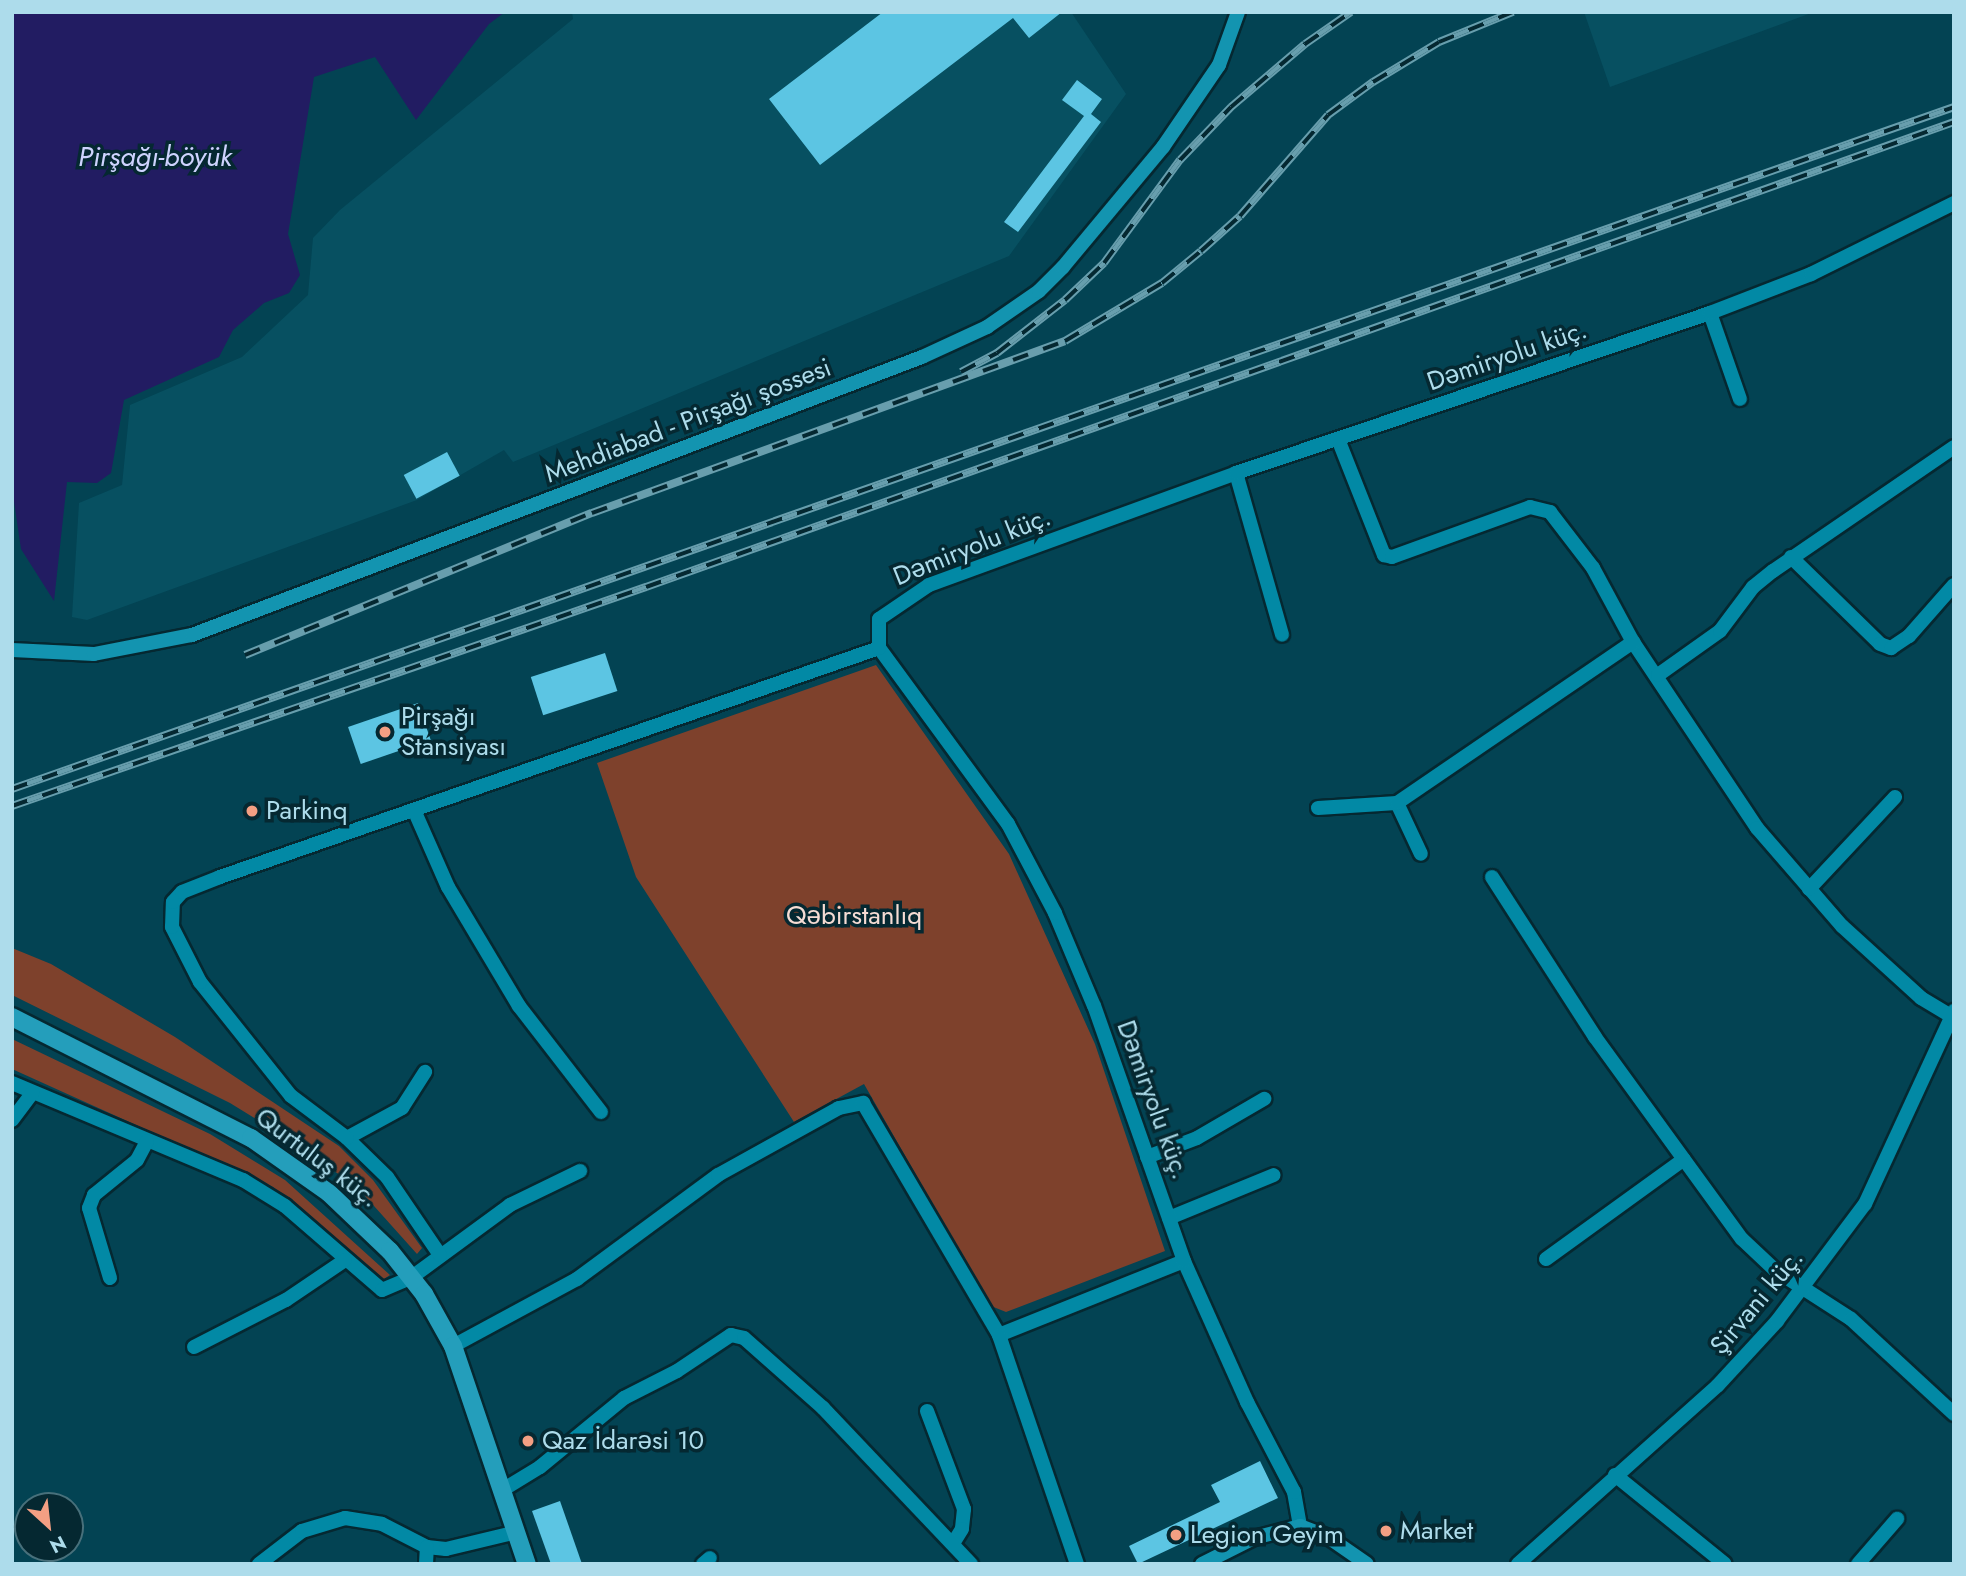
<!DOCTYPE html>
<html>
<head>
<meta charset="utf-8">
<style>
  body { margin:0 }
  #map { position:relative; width:1966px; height:1576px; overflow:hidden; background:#034353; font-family:Jost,sans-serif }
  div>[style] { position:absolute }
  .built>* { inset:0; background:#075061 }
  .green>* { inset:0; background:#7e412c }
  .water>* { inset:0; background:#221c62 }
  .building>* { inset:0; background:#5cc5e3; transform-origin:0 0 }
  .roads { filter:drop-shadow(2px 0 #052831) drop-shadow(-2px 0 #052831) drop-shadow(0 2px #052831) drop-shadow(0 -2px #052831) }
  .street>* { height:14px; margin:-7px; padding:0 7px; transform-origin:7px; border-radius:7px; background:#0289a5 }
  .secondary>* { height:14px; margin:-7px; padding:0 7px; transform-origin:7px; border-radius:7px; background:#1394b0 }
  .primary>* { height:18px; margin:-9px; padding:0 9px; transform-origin:9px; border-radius:9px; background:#249ebb }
  .rail>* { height:8px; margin-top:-4px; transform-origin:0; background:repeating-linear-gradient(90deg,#052831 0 16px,#689ead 0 32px); box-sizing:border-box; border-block:2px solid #689ead }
  .dots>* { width:19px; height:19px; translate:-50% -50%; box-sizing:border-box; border:4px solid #052831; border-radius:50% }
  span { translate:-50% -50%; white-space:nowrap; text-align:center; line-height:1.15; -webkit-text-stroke:7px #052831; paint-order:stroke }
  .street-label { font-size:26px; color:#addceb }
  .poi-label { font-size:26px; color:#addceb }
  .left { translate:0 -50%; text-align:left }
  .park-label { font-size:26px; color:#f5dcd4 }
  .water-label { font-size:28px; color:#ced3fe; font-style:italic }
  .frame { position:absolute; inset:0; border:14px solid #addceb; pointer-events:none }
  .north { position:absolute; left:14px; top:1492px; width:70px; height:70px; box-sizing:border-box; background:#052831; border:2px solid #48707b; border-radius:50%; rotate:153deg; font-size:19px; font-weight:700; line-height:28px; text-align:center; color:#addceb }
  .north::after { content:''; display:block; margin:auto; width:24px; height:32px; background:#f39f83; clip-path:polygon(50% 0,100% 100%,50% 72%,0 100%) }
</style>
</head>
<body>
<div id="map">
  <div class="built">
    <div style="clip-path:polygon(572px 12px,1071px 12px,1126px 94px,1009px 256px,513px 462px,504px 450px,417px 500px,87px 620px,72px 617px,79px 503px,122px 485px,130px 405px,242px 357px,308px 295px,313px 238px,340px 210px,573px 19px)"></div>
    <div style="clip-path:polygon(1584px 12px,1814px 12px,1610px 87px)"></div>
  </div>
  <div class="green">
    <div style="clip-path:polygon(876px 665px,1009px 854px,1095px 1044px,1165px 1251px,1006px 1312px,991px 1306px,864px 1084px,794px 1122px,636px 877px,597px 763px)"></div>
    <div style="clip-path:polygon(12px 948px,51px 964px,175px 1037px,339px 1146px,373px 1180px,422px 1248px,417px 1254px,357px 1187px,284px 1136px,230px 1103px,12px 995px)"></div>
    <div style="clip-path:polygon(12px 1039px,210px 1134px,285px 1180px,390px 1275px,381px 1281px,273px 1187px,12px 1069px)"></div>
  </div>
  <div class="water">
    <div style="clip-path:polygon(12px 12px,505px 12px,489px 24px,416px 120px,375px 57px,314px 77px,288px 234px,300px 275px,289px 293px,264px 303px,233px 330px,219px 357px,124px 400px,111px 473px,97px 483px,67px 482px,54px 601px,21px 549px,12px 488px)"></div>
  </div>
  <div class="building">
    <div style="clip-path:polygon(883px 12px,1062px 12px,1029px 38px,1013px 18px,820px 165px,769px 99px)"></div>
    <div style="clip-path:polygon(1077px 80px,1102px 99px,1091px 114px,1101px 122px,1018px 232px,1004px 222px,1084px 116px,1062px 100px)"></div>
    <div style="left:447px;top:452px;width:27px;height:49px;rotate:62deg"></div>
    <div style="left:605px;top:653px;width:40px;height:78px;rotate:72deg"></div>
    <div style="left:418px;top:703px;width:39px;height:74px;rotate:71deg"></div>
    <div style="clip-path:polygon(1260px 1461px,1278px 1498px,1138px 1564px,1129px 1546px,1220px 1502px,1211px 1485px)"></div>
    <div style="clip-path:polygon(560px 1501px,582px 1564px,551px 1564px,532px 1511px)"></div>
  </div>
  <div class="roads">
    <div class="street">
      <div style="left:1710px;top:313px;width:91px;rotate:70.8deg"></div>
      <div style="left:1338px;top:439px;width:125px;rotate:68.4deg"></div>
      <div style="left:1384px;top:555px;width:8px;rotate:14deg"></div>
      <div style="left:1392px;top:557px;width:147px;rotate:-19.9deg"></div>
      <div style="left:1530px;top:507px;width:21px;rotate:14deg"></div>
      <div style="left:1550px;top:512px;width:71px;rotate:52.5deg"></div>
      <div style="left:1593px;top:568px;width:84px;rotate:61.6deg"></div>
      <div style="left:1633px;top:642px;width:224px;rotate:56.3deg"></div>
      <div style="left:1757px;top:828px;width:130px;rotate:49.1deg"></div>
      <div style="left:1842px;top:926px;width:107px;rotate:42.3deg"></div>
      <div style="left:1921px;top:998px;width:35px;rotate:31deg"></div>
      <div style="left:1236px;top:473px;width:168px;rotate:74.1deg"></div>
      <div style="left:1791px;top:557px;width:124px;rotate:44.3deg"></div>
      <div style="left:1880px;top:644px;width:12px;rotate:20deg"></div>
      <div style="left:1891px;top:648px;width:22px;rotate:-34deg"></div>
      <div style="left:1909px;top:636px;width:68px;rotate:-48.6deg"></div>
      <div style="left:1658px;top:675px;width:76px;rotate:-35.4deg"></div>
      <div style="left:1720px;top:631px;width:55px;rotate:-53.1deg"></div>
      <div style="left:1753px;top:587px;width:26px;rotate:-39deg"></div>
      <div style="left:1773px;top:571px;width:219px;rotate:-34.4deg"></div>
      <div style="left:1397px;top:803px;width:56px;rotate:64.8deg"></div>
      <div style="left:1318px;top:808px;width:79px;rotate:-3.6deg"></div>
      <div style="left:1397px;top:803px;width:286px;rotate:-34.3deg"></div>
      <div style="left:414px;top:810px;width:84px;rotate:66.2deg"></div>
      <div style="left:448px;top:887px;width:139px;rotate:59.2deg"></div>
      <div style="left:519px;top:1006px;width:134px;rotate:52.3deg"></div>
      <div style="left:1492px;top:877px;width:190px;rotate:57.2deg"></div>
      <div style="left:1595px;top:1037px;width:250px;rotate:54deg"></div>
      <div style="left:1742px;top:1239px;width:45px;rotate:43.2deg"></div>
      <div style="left:1775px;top:1270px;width:90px;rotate:32.8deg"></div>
      <div style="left:1851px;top:1319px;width:140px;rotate:42.7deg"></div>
      <div style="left:1809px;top:889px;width:126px;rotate:-46.9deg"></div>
      <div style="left:12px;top:1083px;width:251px;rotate:22.8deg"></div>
      <div style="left:243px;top:1180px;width:49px;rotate:31.8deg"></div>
      <div style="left:285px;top:1206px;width:128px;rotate:40.9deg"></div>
      <div style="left:382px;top:1290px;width:33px;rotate:-23deg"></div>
      <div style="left:412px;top:1277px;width:122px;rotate:-36.3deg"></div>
      <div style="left:510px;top:1205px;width:78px;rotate:-25.9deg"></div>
      <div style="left:12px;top:1120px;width:34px;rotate:-53deg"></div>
      <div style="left:347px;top:1138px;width:63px;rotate:-28.6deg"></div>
      <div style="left:402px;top:1108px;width:43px;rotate:-57.4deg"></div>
      <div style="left:1147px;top:1157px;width:53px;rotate:-20.8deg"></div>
      <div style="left:1197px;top:1138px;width:78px;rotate:-30.2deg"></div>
      <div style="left:1169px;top:1218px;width:113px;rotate:-22.3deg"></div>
      <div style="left:440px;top:1255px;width:94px;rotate:-124.2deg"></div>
      <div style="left:387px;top:1177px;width:56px;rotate:-135.7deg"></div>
      <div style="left:347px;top:1138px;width:70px;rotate:-143.1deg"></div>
      <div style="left:291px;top:1096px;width:146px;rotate:-128.6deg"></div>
      <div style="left:200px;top:982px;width:62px;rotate:-117deg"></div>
      <div style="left:172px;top:927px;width:25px;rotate:-88deg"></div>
      <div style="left:173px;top:902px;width:13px;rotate:-48deg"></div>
      <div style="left:182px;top:892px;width:41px;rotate:-21.5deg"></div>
      <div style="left:220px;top:877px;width:698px;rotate:-19.16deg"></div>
      <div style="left:1546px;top:1259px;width:170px;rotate:-35.9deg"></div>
      <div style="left:110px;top:1278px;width:73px;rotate:-106.7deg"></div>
      <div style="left:89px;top:1208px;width:14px;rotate:-69deg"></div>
      <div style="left:94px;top:1195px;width:55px;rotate:-39.1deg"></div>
      <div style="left:137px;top:1160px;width:21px;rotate:-62deg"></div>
      <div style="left:999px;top:1335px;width:199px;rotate:-21.8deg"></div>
      <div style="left:453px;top:1346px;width:141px;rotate:-28.4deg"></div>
      <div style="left:577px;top:1279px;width:175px;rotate:-36.4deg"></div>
      <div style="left:718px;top:1175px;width:138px;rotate:-29deg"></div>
      <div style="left:839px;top:1108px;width:25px;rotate:-12deg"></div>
      <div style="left:863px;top:1103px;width:269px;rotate:59.6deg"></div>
      <div style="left:999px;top:1335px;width:242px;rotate:71.2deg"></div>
      <div style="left:194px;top:1347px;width:103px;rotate:-27.1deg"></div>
      <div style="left:286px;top:1300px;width:71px;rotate:-34.1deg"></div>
      <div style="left:927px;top:1411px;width:105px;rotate:69.3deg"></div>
      <div style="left:964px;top:1509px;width:20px;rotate:96deg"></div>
      <div style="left:962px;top:1529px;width:15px;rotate:122deg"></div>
      <div style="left:1615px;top:1475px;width:141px;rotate:39deg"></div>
      <div style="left:504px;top:1489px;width:42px;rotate:-31.4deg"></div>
      <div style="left:540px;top:1467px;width:109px;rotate:-39.4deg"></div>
      <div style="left:624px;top:1398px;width:59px;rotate:-27deg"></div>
      <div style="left:677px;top:1371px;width:65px;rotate:-33.7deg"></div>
      <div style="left:731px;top:1335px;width:13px;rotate:13deg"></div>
      <div style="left:744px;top:1338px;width:106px;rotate:41.5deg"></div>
      <div style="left:823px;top:1408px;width:215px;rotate:46.5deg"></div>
      <div style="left:1300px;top:1526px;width:35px;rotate:-100deg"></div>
      <div style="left:1294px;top:1492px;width:102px;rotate:-117.6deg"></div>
      <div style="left:1247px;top:1402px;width:154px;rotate:-114.1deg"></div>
      <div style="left:1184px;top:1261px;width:270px;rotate:-109.4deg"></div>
      <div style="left:1094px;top:1006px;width:101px;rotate:-112.8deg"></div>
      <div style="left:1055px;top:913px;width:101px;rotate:-117.8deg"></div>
      <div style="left:1008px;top:824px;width:218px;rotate:-126.2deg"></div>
      <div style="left:879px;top:648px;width:29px;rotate:-90deg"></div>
      <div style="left:879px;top:619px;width:60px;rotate:-34.2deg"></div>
      <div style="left:929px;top:585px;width:327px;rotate:-20deg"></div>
      <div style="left:1236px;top:473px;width:500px;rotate:-18.65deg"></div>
      <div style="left:1710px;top:313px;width:108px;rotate:-21.1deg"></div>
      <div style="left:1811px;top:274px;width:160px;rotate:-26.4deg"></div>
      <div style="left:259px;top:1564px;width:54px;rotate:-37.5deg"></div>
      <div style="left:302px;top:1531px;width:45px;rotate:-16.8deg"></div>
      <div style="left:345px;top:1518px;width:37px;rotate:9deg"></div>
      <div style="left:382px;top:1524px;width:51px;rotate:27.1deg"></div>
      <div style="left:427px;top:1547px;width:19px;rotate:6deg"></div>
      <div style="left:446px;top:1549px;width:73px;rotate:-13.5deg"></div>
      <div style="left:426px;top:1564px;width:17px;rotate:-87deg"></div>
      <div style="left:703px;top:1564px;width:9px;rotate:-41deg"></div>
      <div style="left:1518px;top:1564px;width:268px;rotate:-41.8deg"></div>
      <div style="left:1718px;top:1385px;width:87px;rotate:-47.3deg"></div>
      <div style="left:1777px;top:1321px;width:146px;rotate:-53.1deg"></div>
      <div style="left:1865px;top:1204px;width:213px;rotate:-65.2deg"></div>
      <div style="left:1858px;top:1564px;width:60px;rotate:-49.1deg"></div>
    </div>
    <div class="secondary">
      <div style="left:12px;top:650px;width:82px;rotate:2.8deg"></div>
      <div style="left:94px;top:654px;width:100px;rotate:-11deg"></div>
      <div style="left:192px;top:635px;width:781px;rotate:-20.85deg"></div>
      <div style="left:922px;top:357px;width:72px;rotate:-24.8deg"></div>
      <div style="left:987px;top:327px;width:63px;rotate:-34.7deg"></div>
      <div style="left:1039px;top:291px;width:34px;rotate:-45deg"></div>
      <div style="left:1063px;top:267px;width:156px;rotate:-50.2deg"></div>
      <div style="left:1163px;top:147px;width:99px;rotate:-55.7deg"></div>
      <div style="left:1219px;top:65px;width:56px;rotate:-70.3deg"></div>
      <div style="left:1202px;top:1564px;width:58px;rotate:-26.6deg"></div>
      <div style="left:1254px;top:1538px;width:48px;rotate:-14.6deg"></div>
      <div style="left:1300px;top:1526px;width:30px;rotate:21deg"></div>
      <div style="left:1328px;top:1537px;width:47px;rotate:34.7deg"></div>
    </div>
    <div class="primary">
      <div style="left:12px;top:1017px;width:268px;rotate:26.9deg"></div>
      <div style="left:251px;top:1138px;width:95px;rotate:35.2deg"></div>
      <div style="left:329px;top:1193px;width:84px;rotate:43.6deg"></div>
      <div style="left:390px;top:1251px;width:55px;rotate:51.7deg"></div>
      <div style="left:424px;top:1294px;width:60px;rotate:60.9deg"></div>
      <div style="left:453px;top:1346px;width:230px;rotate:71.3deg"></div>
    </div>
  </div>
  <div class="rail">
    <div style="left:961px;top:372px;width:41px;rotate:-27.8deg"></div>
    <div style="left:997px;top:353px;width:86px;rotate:-37.9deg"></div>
    <div style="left:1065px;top:300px;width:54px;rotate:-43.5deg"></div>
    <div style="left:1104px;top:263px;width:128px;rotate:-53.6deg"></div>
    <div style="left:1180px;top:160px;width:74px;rotate:-46.1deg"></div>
    <div style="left:1231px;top:107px;width:97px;rotate:-40.4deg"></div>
    <div style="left:1305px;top:44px;width:56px;rotate:-34.8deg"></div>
    <div style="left:245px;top:655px;width:375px;rotate:-22.3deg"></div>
    <div style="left:592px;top:513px;width:503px;rotate:-19.98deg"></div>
    <div style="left:1065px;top:341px;width:113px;rotate:-30.9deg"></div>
    <div style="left:1162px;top:283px;width:50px;rotate:-39.4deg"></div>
    <div style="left:1201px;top:251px;width:52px;rotate:-41.9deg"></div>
    <div style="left:1240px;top:216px;width:134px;rotate:-48.9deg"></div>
    <div style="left:1328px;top:115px;width:56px;rotate:-36.3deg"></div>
    <div style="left:1373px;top:82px;width:77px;rotate:-31.2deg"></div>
    <div style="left:1439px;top:42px;width:80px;rotate:-22.1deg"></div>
    <div style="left:12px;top:789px;width:2058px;rotate:-19.35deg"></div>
    <div style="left:12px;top:806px;width:671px;rotate:-19.06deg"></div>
    <div style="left:646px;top:587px;width:1388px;rotate:-19.57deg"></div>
  </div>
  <div class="dots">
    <div style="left:385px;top:732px;background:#f39f83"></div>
    <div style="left:252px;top:811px;background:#f39f83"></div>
    <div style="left:528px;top:1441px;background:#f39f83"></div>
    <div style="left:1386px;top:1531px;background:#f39f83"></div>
    <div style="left:1176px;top:1535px;background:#f39f83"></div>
  </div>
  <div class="street-label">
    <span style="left:1507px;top:356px;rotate:-19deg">Dəmiryolu küç.</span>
    <span style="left:688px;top:421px;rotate:-21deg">Mehdiabad - Pirşağı şossesi</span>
    <span style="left:972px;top:547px;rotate:-22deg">Dəmiryolu küç.</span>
    <span style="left:1153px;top:1100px;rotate:70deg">Dəmiryolu küç.</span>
    <span style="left:317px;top:1158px;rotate:37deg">Qurtuluş küç.</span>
    <span style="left:1757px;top:1302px;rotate:-50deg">Şirvani küç.</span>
  </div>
  <div class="poi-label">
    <span class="left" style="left:401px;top:732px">Pirşağı<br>Stansiyası</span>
    <span class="left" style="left:266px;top:811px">Parkinq</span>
    <span class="left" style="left:542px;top:1441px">Qaz İdarəsi 10</span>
    <span class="left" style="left:1400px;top:1531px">Market</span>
    <span class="left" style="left:1190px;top:1535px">Legion Geyim</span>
  </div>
  <div class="park-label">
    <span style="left:854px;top:916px">Qəbirstanlıq</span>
  </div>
  <div class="water-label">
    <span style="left:155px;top:157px">Pirşağı-böyük</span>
  </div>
  <div class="frame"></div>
  <div class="north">N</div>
</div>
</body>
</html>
